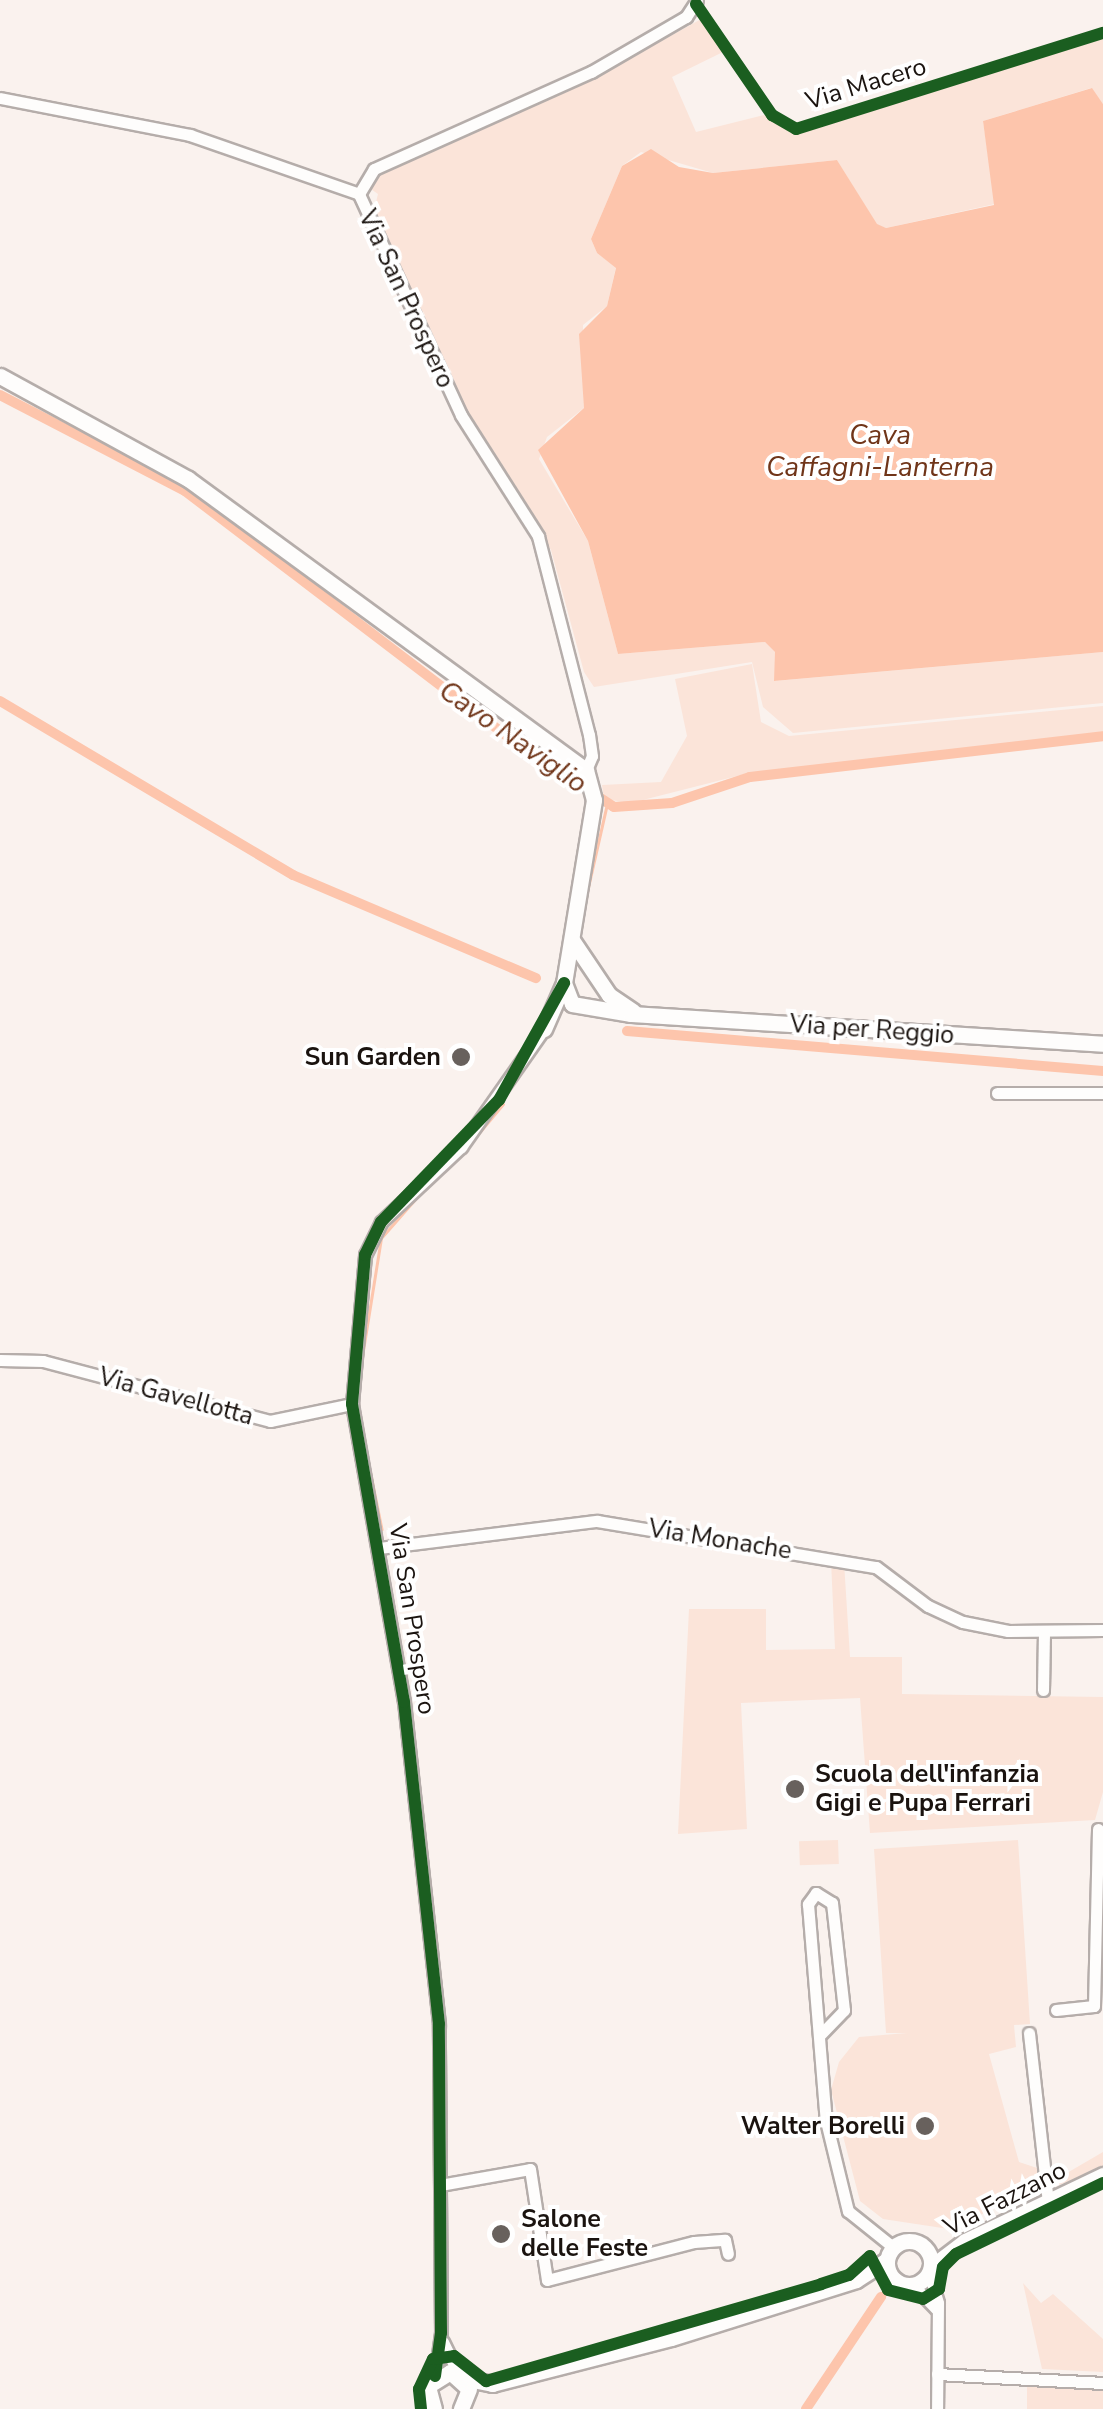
<!DOCTYPE html>
<html>
<head>
<meta charset="utf-8">
<style>
  body { margin:0 }
  #map { position:relative; width:1103px; height:2409px; overflow:hidden; background:#faf2ee; font-family:"Nunito Sans",sans-serif }
  div>[style] { position:absolute }
  .green>* { inset:0; background:#fbe4d9; transform-origin:0 0 }
  .water>* { inset:0; background:#fdc5ac }
  .stream>* { height:2.5px; margin:-1.25px; padding:0 1.25px; transform-origin:1.25px; border-radius:1.25px; background:#fdc5ac }
  .canal>* { height:10px; margin:-5px; padding:0 5px; transform-origin:5px; border-radius:5px; background:#fdc5ac }
  .roads { filter:drop-shadow(2px 0 #b5adaa) drop-shadow(-2px 0 #b5adaa) drop-shadow(0 2px #b5adaa) drop-shadow(0 -2px #b5adaa) }
  .street>* { height:11px; margin:-5.5px; padding:0 5.5px; transform-origin:5.5px; border-radius:5.5px; background:#fefdfc }
  .secondary>* { height:15px; margin:-7.5px; padding:0 7.5px; transform-origin:7.5px; border-radius:7.5px; background:#fefdfc }
  .secondary>.ring { margin:-7.5px; padding:0; box-sizing:content-box; background:none; border:15px solid #fefdfc; border-radius:50% }
  .cycleway>* { height:12px; margin:-6px; padding:0 6px; transform-origin:6px; border-radius:6px; background:#1b5e20 }
  .dots>* { width:28px; height:28px; translate:-50% -50%; box-sizing:border-box; border:5px solid #fff; border-radius:50% }
  span { translate:-50% -50%; white-space:nowrap; text-align:center; line-height:1.15; -webkit-text-stroke:8px #fff; paint-order:stroke }
  .street-label { font-size:25px; color:#1a130f }
  .poi-label { font-size:25px; color:#1a130f; font-weight:700 }
  .right { translate:-100% -50%; text-align:right }
  .left { translate:0 -50%; text-align:left }
  .water-label { font-size:28px; color:#703519; font-style:italic }
</style>
</head>
<body>
<div id="map">
  <div class="green">
    <div style="clip-path:polygon(705px 17px,725px 51px,672px 77px,696px 132px,764px 115px,793px 132px,1103px 37px,1103px 104px,1091px 88px,983px 121px,995px 204px,886px 228px,877px 225px,837px 160px,713px 173px,641px 152px,622px 166px,591px 239px,597px 253px,616px 267px,607px 306px,583px 325px,584px 408px,547px 437px,539px 459px,588px 541px,618px 654px,765px 642px,775px 652px,775px 681px,1103px 652px,1103px 703px,793px 733px,763px 707px,752px 662px,594px 687px,584px 672px,551px 550px,475px 430px,373px 214px,378px 194px,368px 187px,377px 176px,603px 73px)"></div>
    <div style="clip-path:polygon(752px 664px,761px 722px,789px 736px,1103px 706px,1103px 732px,749px 773px,631px 803px,604px 799px,602px 785px,661px 782px,687px 736px,675px 679px)"></div>
    <div style="clip-path:polygon(831px 1561px,844px 1562px,850px 1657px,902px 1657px,902px 1694px,1103px 1697px,1103px 1792px,1095px 1820px,870px 1833px,860px 1698px,741px 1703px,747px 1829px,678px 1834px,689px 1609px,766px 1609px,766px 1650px,835px 1649px)"></div>
    <div style="left:838px;top:1840px;width:24px;height:39px;rotate:88deg"></div>
    <div style="clip-path:polygon(1018px 1840px,1030px 2024px,1014px 2025px,1016px 2047px,989px 2054px,1019px 2162px,1040px 2169px,1042px 2187px,949px 2229px,883px 2219px,860px 2201px,831px 2090px,839px 2062px,859px 2037px,907px 2033px,886px 2033px,874px 1849px)"></div>
    <div style="clip-path:polygon(1103px 2152px,1103px 2169px,1053px 2187px,1050px 2175px,1060px 2177px)"></div>
    <div style="clip-path:polygon(1023px 2283px,1041px 2303px,1053px 2294px,1103px 2339px,1103px 2372px,1042px 2369px)"></div>
    <div style="clip-path:polygon(1027px 2386px,1103px 2390px,1103px 2409px,1027px 2409px)"></div>
  </div>
  <div class="water">
    <div style="clip-path:polygon(1092px 88px,1103px 104px,1103px 652px,774px 681px,775px 652px,765px 642px,618px 654px,588px 541px,538px 450px,584px 408px,579px 334px,607px 306px,616px 268px,597px 253px,591px 239px,622px 166px,651px 149px,679px 167px,713px 173px,837px 160px,877px 224px,886px 228px,994px 205px,983px 121px)"></div>
  </div>
  <div class="stream">
    <div style="left:584px;top:905px;width:104px;rotate:-77.2deg"></div>
    <div style="left:469px;top:1145px;width:53px;rotate:-50.3deg"></div>
    <div style="left:361px;top:1363px;width:127px;rotate:-80.9deg"></div>
    <div style="left:381px;top:1238px;width:65px;rotate:-48.7deg"></div>
    <div style="left:363px;top:1435px;width:96px;rotate:78.6deg"></div>
  </div>
  <div class="canal">
    <div style="left:0;top:395px;width:208px;rotate:27.4deg"></div>
    <div style="left:185px;top:491px;width:415px;rotate:37.3deg"></div>
    <div style="left:515px;top:742px;width:118px;rotate:33.3deg"></div>
    <div style="left:614px;top:807px;width:58px;rotate:-3.9deg"></div>
    <div style="left:672px;top:803px;width:82px;rotate:-18.4deg"></div>
    <div style="left:750px;top:777px;width:355px;rotate:-6.6deg"></div>
    <div style="left:0;top:701px;width:341px;rotate:30.7deg"></div>
    <div style="left:293px;top:875px;width:264px;rotate:23deg"></div>
    <div style="left:627px;top:1031px;width:478px;rotate:4.8deg"></div>
    <div style="left:806px;top:2409px;width:135px;rotate:-56.2deg"></div>
  </div>
  <div class="roads">
    <div class="street">
      <div style="left:0;top:98px;width:194px;rotate:11deg"></div>
      <div style="left:190px;top:135px;width:179px;rotate:19.2deg"></div>
      <div style="left:586px;top:770px;width:15px;rotate:-67deg"></div>
      <div style="left:592px;top:756px;width:21px;rotate:-98deg"></div>
      <div style="left:589px;top:735px;width:205px;rotate:-104.4deg"></div>
      <div style="left:538px;top:536px;width:143px;rotate:-122.5deg"></div>
      <div style="left:461px;top:415px;width:243px;rotate:-114.8deg"></div>
      <div style="left:359px;top:194px;width:29px;rotate:-59deg"></div>
      <div style="left:374px;top:169px;width:238px;rotate:-24.1deg"></div>
      <div style="left:591px;top:72px;width:110px;rotate:-30.1deg"></div>
      <div style="left:686px;top:17px;width:20px;rotate:-57deg"></div>
      <div style="left:997px;top:1093px;width:106px"></div>
      <div style="left:0;top:1360px;width:43px;rotate:1.3deg"></div>
      <div style="left:43px;top:1361px;width:235px;rotate:14.8deg"></div>
      <div style="left:270px;top:1421px;width:84px;rotate:-11.7deg"></div>
      <div style="left:379px;top:1548px;width:220px;rotate:-7.1deg"></div>
      <div style="left:597px;top:1521px;width:283px;rotate:9.4deg"></div>
      <div style="left:876px;top:1567px;width:65px;rotate:36.9deg"></div>
      <div style="left:928px;top:1606px;width:38px;rotate:25deg"></div>
      <div style="left:963px;top:1622px;width:46px;rotate:11.3deg"></div>
      <div style="left:1008px;top:1631px;width:95px;rotate:-0.6deg"></div>
      <div style="left:1043px;top:1690px;width:59px;rotate:-89deg"></div>
      <div style="left:1056px;top:2010px;width:38px;rotate:-6deg"></div>
      <div style="left:1094px;top:2006px;width:177px;rotate:-88.7deg"></div>
      <div style="left:1029px;top:2033px;width:170px;rotate:83.6deg"></div>
      <div style="left:821px;top:2034px;width:33px;rotate:-46deg"></div>
      <div style="left:844px;top:2010px;width:108px;rotate:-96.4deg"></div>
      <div style="left:832px;top:1903px;width:19px;rotate:-148deg"></div>
      <div style="left:816px;top:1893px;width:14px;rotate:126deg"></div>
      <div style="left:808px;top:1904px;width:218px;rotate:85.3deg"></div>
      <div style="left:826px;top:2121px;width:93px;rotate:76.3deg"></div>
      <div style="left:848px;top:2211px;width:58px;rotate:38.7deg"></div>
      <div style="left:440px;top:2185px;width:91px;rotate:-10.1deg"></div>
      <div style="left:530px;top:2169px;width:112px;rotate:81.3deg"></div>
      <div style="left:547px;top:2280px;width:152px;rotate:-14.5deg"></div>
      <div style="left:694px;top:2242px;width:31px;rotate:-4deg"></div>
      <div style="left:725px;top:2240px;width:14px;rotate:78deg"></div>
      <div style="left:929px;top:2273px;width:31px;rotate:73deg"></div>
      <div style="left:938px;top:2303px;width:106px;rotate:90.5deg"></div>
      <div style="left:913px;top:2285px;width:33px;rotate:46deg"></div>
      <div style="left:443px;top:2342px;width:37px;rotate:64deg"></div>
      <div style="left:937px;top:2374px;width:166px;rotate:3.1deg"></div>
      <div style="left:435px;top:2376px;width:43px;rotate:-82.1deg"></div>
      <div style="left:441px;top:2333px;width:309px;rotate:-90.4deg"></div>
      <div style="left:439px;top:2024px;width:324px;rotate:-96.2deg"></div>
      <div style="left:404px;top:1702px;width:303px;rotate:-99.9deg"></div>
      <div style="left:352px;top:1404px;width:150px;rotate:-85deg"></div>
      <div style="left:365px;top:1255px;width:37px;rotate:-64deg"></div>
      <div style="left:381px;top:1222px;width:110px;rotate:-43.2deg"></div>
      <div style="left:461px;top:1147px;width:144px;rotate:-54.9deg"></div>
    </div>
    <div class="secondary">
      <div style="left:0;top:376px;width:214px;rotate:28.7deg"></div>
      <div style="left:188px;top:479px;width:493px;rotate:36.2deg"></div>
      <div style="left:586px;top:770px;width:31px;rotate:75deg"></div>
      <div style="left:594px;top:800px;width:185px;rotate:99.3deg"></div>
      <div style="left:564px;top:983px;width:22px;rotate:69deg"></div>
      <div style="left:572px;top:1004px;width:60px;rotate:9.6deg"></div>
      <div style="left:631px;top:1014px;width:473px;rotate:3.6deg"></div>
      <div style="left:572px;top:940px;width:66px;rotate:56.1deg"></div>
      <div style="left:609px;top:995px;width:29px;rotate:34deg"></div>
      <div style="left:544px;top:1029px;width:50px;rotate:-66.5deg"></div>
      <div class="ring" style="left:887px;top:2241px;width:29px;height:29px"></div>
      <div style="left:931px;top:2267px;width:43px;rotate:-37.4deg"></div>
      <div style="left:965px;top:2241px;width:153px;rotate:-25.6deg"></div>
      <div style="left:462px;top:2378px;width:31px;rotate:11deg"></div>
      <div style="left:492px;top:2384px;width:185px;rotate:-14.4deg"></div>
      <div style="left:671px;top:2338px;width:194px;rotate:-17.4deg"></div>
      <div style="left:856px;top:2280px;width:37px;rotate:-33deg"></div>
      <div style="left:434px;top:2409px;width:24px;rotate:-105deg"></div>
      <div style="left:428px;top:2386px;width:26px;rotate:-32deg"></div>
      <div style="left:450px;top:2372px;width:25px;rotate:42deg"></div>
      <div style="left:469px;top:2389px;width:22px;rotate:112deg"></div>
    </div>
  </div>
  <div class="cycleway">
    <div style="left:696px;top:4px;width:135px;rotate:55.6deg"></div>
    <div style="left:772px;top:115px;width:28px;rotate:30deg"></div>
    <div style="left:796px;top:129px;width:322px;rotate:-17.4deg"></div>
    <div style="left:435px;top:2376px;width:43px;rotate:-82.1deg"></div>
    <div style="left:441px;top:2333px;width:309px;rotate:-90.4deg"></div>
    <div style="left:439px;top:2024px;width:324px;rotate:-96.2deg"></div>
    <div style="left:404px;top:1702px;width:303px;rotate:-99.9deg"></div>
    <div style="left:352px;top:1404px;width:150px;rotate:-85deg"></div>
    <div style="left:365px;top:1255px;width:37px;rotate:-64deg"></div>
    <div style="left:381px;top:1222px;width:170px;rotate:-46deg"></div>
    <div style="left:499px;top:1100px;width:134px;rotate:-60.9deg"></div>
    <div style="left:421px;top:2409px;width:20px;rotate:-96deg"></div>
    <div style="left:419px;top:2389px;width:33px;rotate:-65deg"></div>
    <div style="left:433px;top:2359px;width:21px;rotate:-8deg"></div>
    <div style="left:454px;top:2356px;width:41px;rotate:38deg"></div>
    <div style="left:486px;top:2381px;width:349px;rotate:-16.1deg"></div>
    <div style="left:821px;top:2284px;width:29px;rotate:-18deg"></div>
    <div style="left:849px;top:2275px;width:28px;rotate:-42deg"></div>
    <div style="left:870px;top:2256px;width:38px;rotate:62deg"></div>
    <div style="left:888px;top:2290px;width:36px;rotate:14deg"></div>
    <div style="left:923px;top:2299px;width:19px;rotate:-32deg"></div>
    <div style="left:939px;top:2289px;width:22px;rotate:-80deg"></div>
    <div style="left:943px;top:2267px;width:18px;rotate:-45deg"></div>
    <div style="left:956px;top:2254px;width:163px;rotate:-25.8deg"></div>
  </div>
  <div class="dots">
    <div style="left:461px;top:1057px;background:#68615d"></div>
    <div style="left:795px;top:1789px;background:#68615d"></div>
    <div style="left:925px;top:2126px;background:#68615d"></div>
    <div style="left:501px;top:2234px;background:#68615d"></div>
  </div>
  <div class="street-label">
    <span style="left:866px;top:84px;rotate:-17deg">Via Macero</span>
    <span style="left:406px;top:299px;rotate:65deg">Via San Prospero</span>
    <span style="left:872px;top:1030px;rotate:4deg">Via per Reggio</span>
    <span style="left:176px;top:1397px;rotate:15deg">Via Gavellotta</span>
    <span style="left:720px;top:1540px;rotate:9deg">Via Monache</span>
    <span style="left:412px;top:1619px;rotate:81deg">Via San Prospero</span>
    <span style="left:1005px;top:2199px;rotate:-27deg">Via Fazzano</span>
  </div>
  <div class="poi-label">
    <span class="right" style="left:441px;top:1057px">Sun Garden</span>
    <span class="left" style="left:815px;top:1789px">Scuola dell'infanzia<br>Gigi e Pupa Ferrari</span>
    <span class="right" style="left:905px;top:2126px">Walter Borelli</span>
    <span class="left" style="left:521px;top:2234px">Salone<br>delle Feste</span>
  </div>
  <div class="water-label">
    <span style="left:880px;top:451px">Cava<br>Caffagni-Lanterna</span>
    <span style="left:513px;top:737px;rotate:35deg">Cavo Naviglio</span>
  </div>
</div>
</body>
</html>
